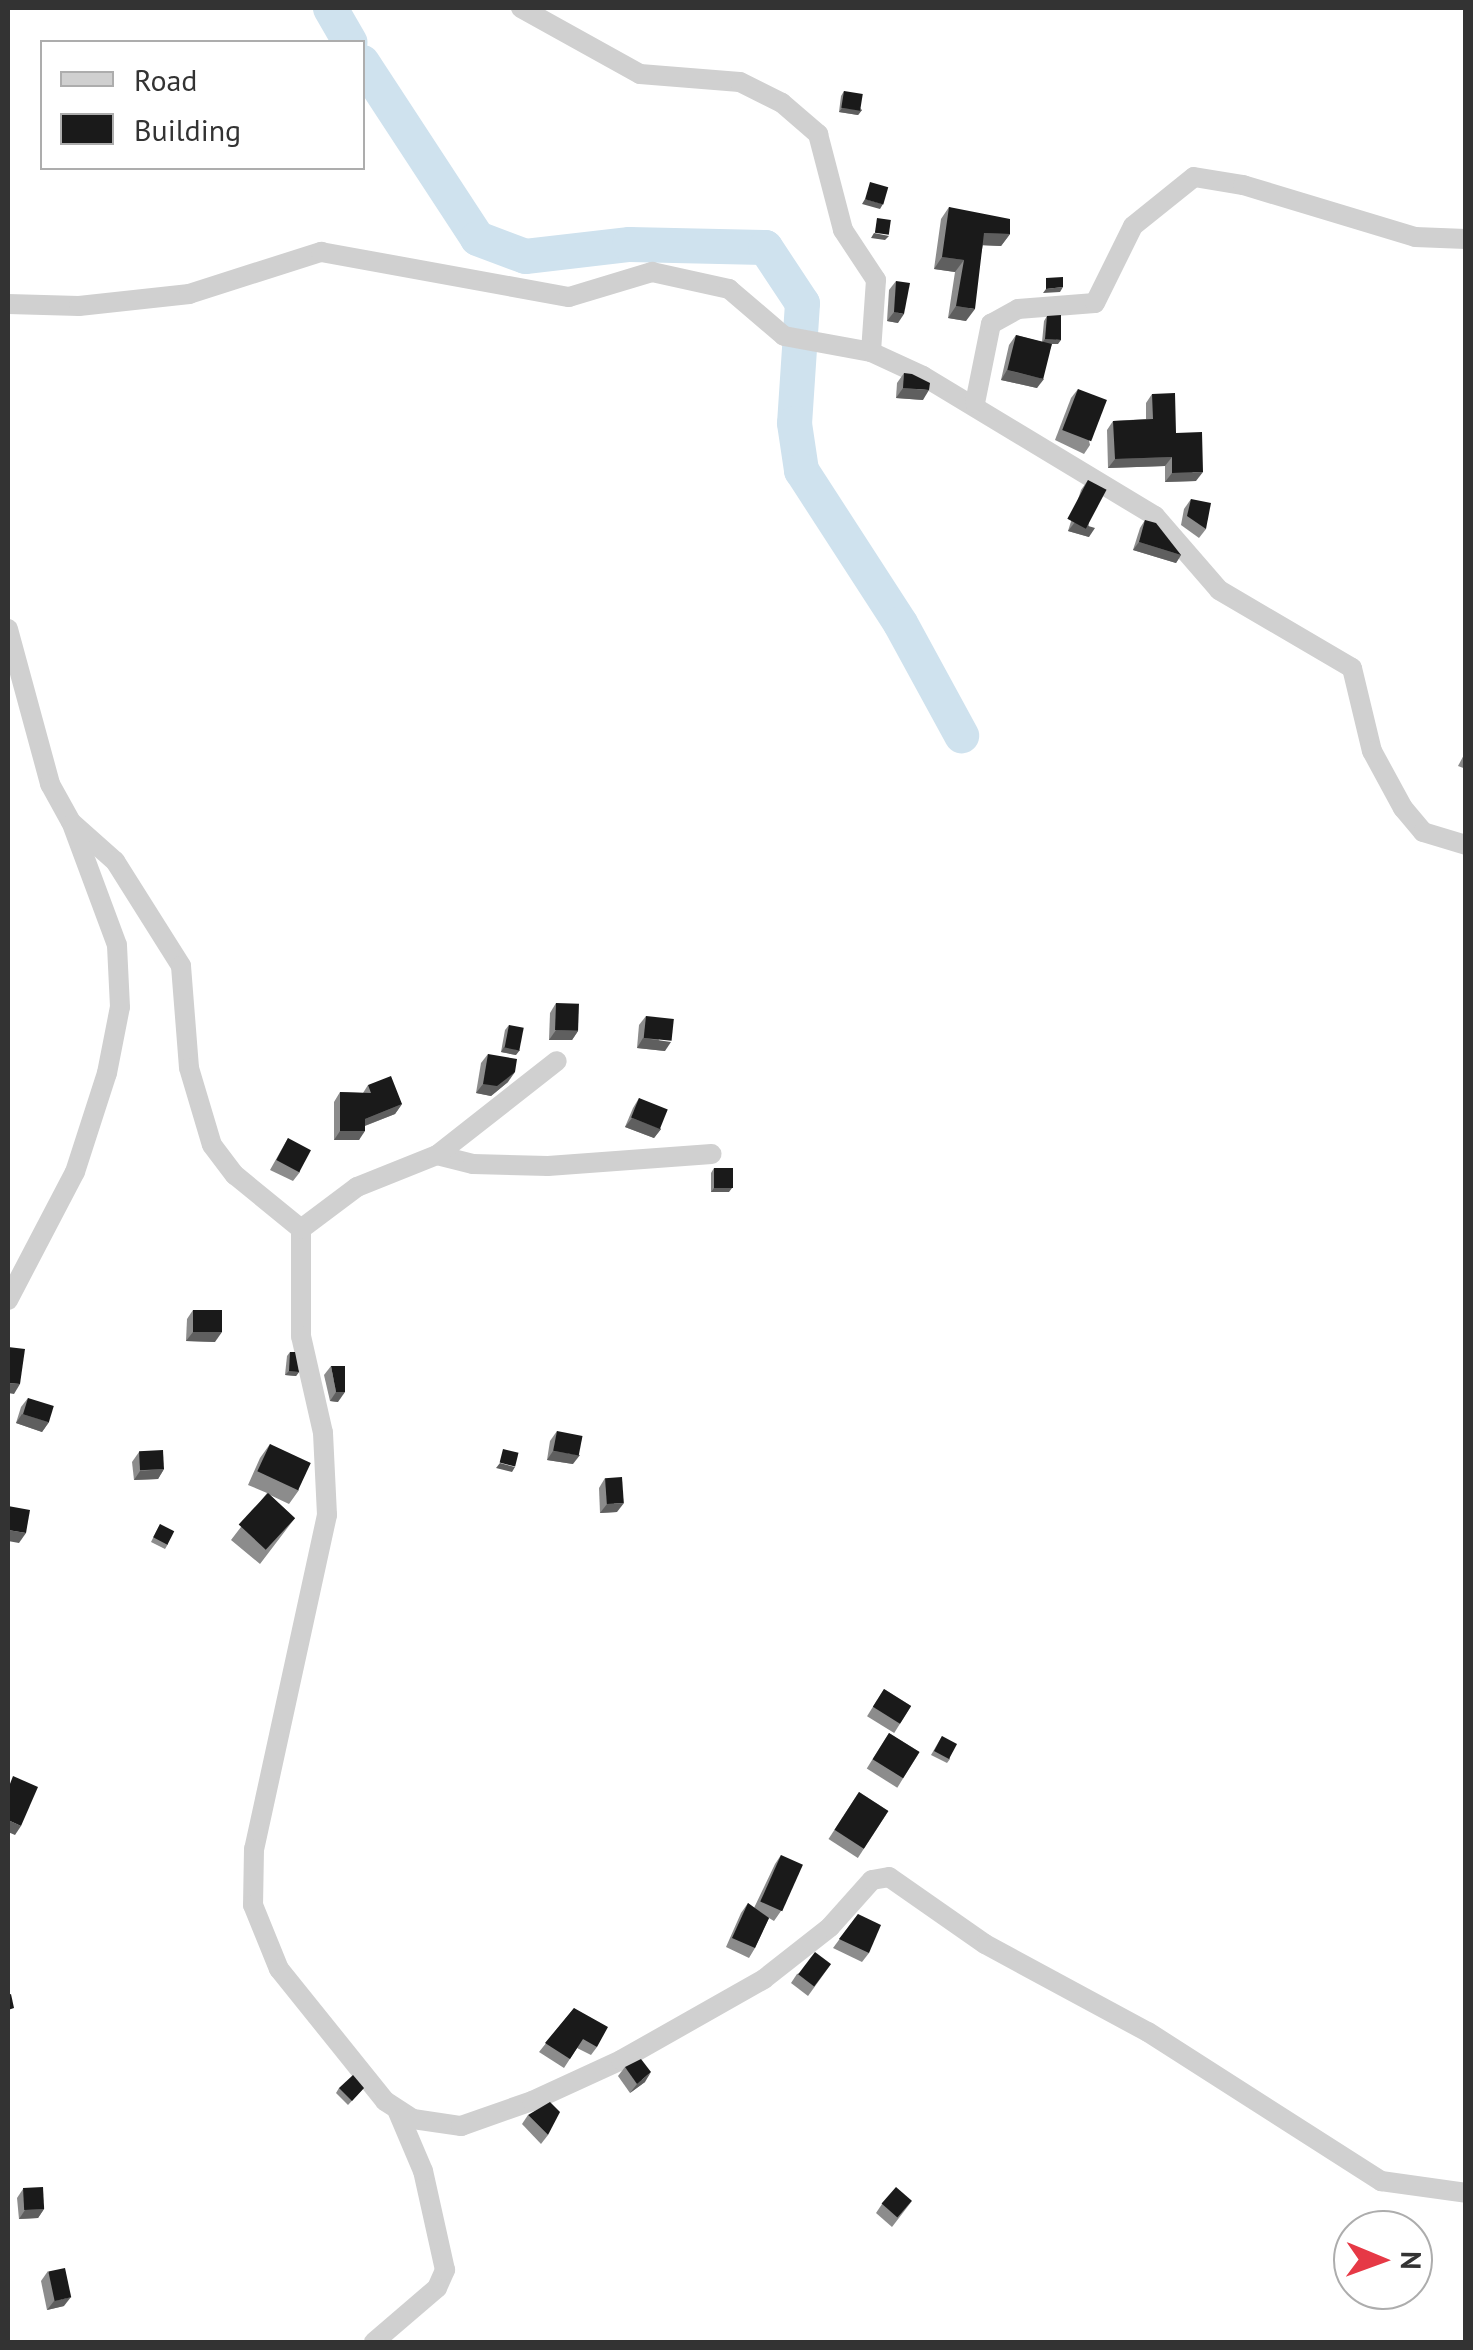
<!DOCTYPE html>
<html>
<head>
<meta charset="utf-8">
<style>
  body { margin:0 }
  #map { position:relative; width:1473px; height:2350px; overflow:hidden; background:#fff; font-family:"PT Sans",sans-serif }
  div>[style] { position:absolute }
  .river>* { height:35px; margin:-17.5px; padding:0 17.5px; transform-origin:17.5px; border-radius:17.5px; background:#cfe2ee }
  .street>* { height:20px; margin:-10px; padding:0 10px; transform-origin:10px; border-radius:10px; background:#d0d0d0 }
  .wall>* { inset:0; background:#8c8c8c; transform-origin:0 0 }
  .shaded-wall>* { inset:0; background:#5f5f5f }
  .building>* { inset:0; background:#1a1a1a; transform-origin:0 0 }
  span { translate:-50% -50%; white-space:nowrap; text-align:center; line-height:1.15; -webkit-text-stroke:10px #fff; paint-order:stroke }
  .frame { position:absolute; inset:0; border:10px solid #333; pointer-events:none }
  .legend { position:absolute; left:40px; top:40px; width:325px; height:130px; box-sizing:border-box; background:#fff; border:2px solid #adadad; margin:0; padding:12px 18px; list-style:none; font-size:30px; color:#333 }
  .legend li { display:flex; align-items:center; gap:20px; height:50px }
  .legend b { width:50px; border:2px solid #adadad }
  .north { position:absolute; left:1333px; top:2210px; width:100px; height:100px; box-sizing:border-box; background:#fff; border:2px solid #adadad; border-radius:50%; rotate:91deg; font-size:28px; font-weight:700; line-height:40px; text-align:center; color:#333 }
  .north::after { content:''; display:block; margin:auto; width:35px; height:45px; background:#e63946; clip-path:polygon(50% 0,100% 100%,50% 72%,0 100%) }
</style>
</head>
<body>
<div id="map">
  <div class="river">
    <div style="left:330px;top:8px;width:39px;rotate:60deg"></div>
    <div style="left:362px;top:62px;width:210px;rotate:56.8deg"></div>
    <div style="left:477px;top:238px;width:51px;rotate:20.6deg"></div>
    <div style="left:525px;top:256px;width:105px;rotate:-6.6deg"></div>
    <div style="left:629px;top:244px;width:136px;rotate:1.3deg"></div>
    <div style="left:765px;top:247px;width:67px;rotate:56.5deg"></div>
    <div style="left:802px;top:303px;width:120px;rotate:93.8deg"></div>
    <div style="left:794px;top:423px;width:48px;rotate:81.5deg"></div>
    <div style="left:801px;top:470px;width:182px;rotate:57.1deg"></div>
    <div style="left:900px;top:623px;width:128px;rotate:61.4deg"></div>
  </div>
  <div class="street">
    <div style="left:521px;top:8px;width:136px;rotate:29deg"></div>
    <div style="left:640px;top:74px;width:100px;rotate:4.6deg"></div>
    <div style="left:740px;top:82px;width:47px;rotate:26.6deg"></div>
    <div style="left:782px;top:103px;width:48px;rotate:40.7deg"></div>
    <div style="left:818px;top:134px;width:99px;rotate:75.4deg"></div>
    <div style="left:843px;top:230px;width:60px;rotate:56.6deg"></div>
    <div style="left:876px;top:280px;width:72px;rotate:94deg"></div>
    <div style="left:8px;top:304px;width:71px;rotate:1.6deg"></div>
    <div style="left:79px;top:306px;width:111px;rotate:-6.2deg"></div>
    <div style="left:189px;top:294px;width:139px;rotate:-17.7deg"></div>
    <div style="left:321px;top:252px;width:252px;rotate:10.3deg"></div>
    <div style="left:569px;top:297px;width:87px;rotate:-16.8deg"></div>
    <div style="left:652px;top:272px;width:79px;rotate:12.4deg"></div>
    <div style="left:729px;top:289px;width:72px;rotate:40.5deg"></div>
    <div style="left:784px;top:336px;width:88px;rotate:10.4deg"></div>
    <div style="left:871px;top:352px;width:57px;rotate:24.8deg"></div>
    <div style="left:923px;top:376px;width:271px;rotate:31.1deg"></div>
    <div style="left:1155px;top:516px;width:98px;rotate:49.1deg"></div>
    <div style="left:1219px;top:590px;width:154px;rotate:30.4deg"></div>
    <div style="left:1352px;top:668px;width:85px;rotate:76.5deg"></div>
    <div style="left:1372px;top:751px;width:65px;rotate:61.5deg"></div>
    <div style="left:1403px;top:808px;width:31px;rotate:50deg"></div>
    <div style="left:1423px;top:832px;width:45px;rotate:16.8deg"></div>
    <div style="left:975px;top:403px;width:81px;rotate:-78.6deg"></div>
    <div style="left:991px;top:324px;width:31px;rotate:-29deg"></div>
    <div style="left:1018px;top:309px;width:77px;rotate:-4.5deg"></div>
    <div style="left:1095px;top:303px;width:86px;rotate:-63.7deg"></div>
    <div style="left:1133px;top:226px;width:78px;rotate:-38.8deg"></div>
    <div style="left:1194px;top:177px;width:50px;rotate:9.3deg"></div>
    <div style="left:1243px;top:185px;width:180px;rotate:16.8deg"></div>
    <div style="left:1415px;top:237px;width:51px;rotate:2.2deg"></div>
    <div style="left:8px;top:629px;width:161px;rotate:74.8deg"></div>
    <div style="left:50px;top:784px;width:43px;rotate:61.1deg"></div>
    <div style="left:71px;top:822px;width:59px;rotate:41.6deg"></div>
    <div style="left:115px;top:861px;width:124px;rotate:57.8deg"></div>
    <div style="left:181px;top:966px;width:102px;rotate:85.5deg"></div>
    <div style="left:189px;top:1068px;width:80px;rotate:73.4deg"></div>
    <div style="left:212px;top:1145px;width:38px;rotate:53deg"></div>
    <div style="left:235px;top:1175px;width:85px;rotate:39.3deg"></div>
    <div style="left:301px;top:1229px;width:107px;rotate:90deg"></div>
    <div style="left:301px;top:1336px;width:99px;rotate:77.2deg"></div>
    <div style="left:323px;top:1433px;width:82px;rotate:87.2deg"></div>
    <div style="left:327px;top:1515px;width:342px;rotate:102.3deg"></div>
    <div style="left:254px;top:1849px;width:56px;rotate:91deg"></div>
    <div style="left:253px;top:1905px;width:69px;rotate:67.9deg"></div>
    <div style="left:279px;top:1969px;width:169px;rotate:51.2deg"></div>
    <div style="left:385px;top:2101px;width:33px;rotate:33deg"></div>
    <div style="left:413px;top:2119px;width:49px;rotate:8.3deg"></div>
    <div style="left:461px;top:2126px;width:75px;rotate:-19.4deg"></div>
    <div style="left:532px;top:2101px;width:98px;rotate:-24.7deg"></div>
    <div style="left:621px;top:2060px;width:164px;rotate:-29.5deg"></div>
    <div style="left:764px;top:1979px;width:84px;rotate:-38.2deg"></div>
    <div style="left:830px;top:1927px;width:63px;rotate:-48.2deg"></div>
    <div style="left:872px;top:1880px;width:17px;rotate:-10deg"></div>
    <div style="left:889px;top:1877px;width:117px;rotate:34.9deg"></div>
    <div style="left:985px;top:1944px;width:185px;rotate:28.4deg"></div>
    <div style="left:1148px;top:2032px;width:277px;rotate:32.6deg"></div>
    <div style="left:1381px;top:2181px;width:86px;rotate:8deg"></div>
    <div style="left:437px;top:1155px;width:37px;rotate:14deg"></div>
    <div style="left:473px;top:1164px;width:75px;rotate:1.5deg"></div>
    <div style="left:548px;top:1166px;width:164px;rotate:-4.2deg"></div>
    <div style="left:301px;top:1229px;width:70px;rotate:-36.9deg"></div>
    <div style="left:357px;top:1187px;width:86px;rotate:-21.8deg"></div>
    <div style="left:437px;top:1155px;width:152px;rotate:-38.1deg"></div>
    <div style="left:8px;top:1300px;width:144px;rotate:-62.4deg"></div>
    <div style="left:75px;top:1172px;width:104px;rotate:-72.1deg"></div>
    <div style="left:107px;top:1073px;width:67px;rotate:-78.9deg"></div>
    <div style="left:120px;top:1007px;width:62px;rotate:-92.8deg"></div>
    <div style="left:117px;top:945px;width:129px;rotate:-110.4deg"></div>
    <div style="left:374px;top:2342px;width:83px;rotate:-40.6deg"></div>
    <div style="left:437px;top:2288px;width:20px;rotate:-66deg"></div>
    <div style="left:445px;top:2270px;width:101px;rotate:-102.5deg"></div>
    <div style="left:423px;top:2171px;width:64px;rotate:-113deg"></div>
  </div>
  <div class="wall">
    <div style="clip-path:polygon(844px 91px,862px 110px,858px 115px,839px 112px,841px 96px)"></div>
    <div style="clip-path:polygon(949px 207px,1010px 234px,1001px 246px,983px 245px,966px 321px,948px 318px,955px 272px,934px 269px,941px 219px)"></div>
    <div style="clip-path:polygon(896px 281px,898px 323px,887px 321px,889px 290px)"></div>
    <div style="clip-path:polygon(1047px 316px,1058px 344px,1052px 344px,1037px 388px,1001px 380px,1009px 345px,1016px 335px,1042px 342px,1044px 321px)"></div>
    <div style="clip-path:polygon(904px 373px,923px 400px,896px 398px,897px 383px)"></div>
    <div style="clip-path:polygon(1078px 389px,1090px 445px,1084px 454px,1055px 440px,1071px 398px)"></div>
    <div style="clip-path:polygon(1152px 394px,1176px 433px,1196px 481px,1165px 482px,1165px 466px,1108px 468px,1107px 430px,1113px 421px,1146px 419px,1146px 403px)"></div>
    <div style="clip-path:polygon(1088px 480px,1089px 537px,1068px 531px,1081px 490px)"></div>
    <div style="clip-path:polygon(1191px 499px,1206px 529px,1199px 538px,1181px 525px,1184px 509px)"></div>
    <div style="clip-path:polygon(1145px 520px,1181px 555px,1176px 563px,1133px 550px,1140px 528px)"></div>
    <div style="clip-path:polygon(1466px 751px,1466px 769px,1458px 766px)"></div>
    <div style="clip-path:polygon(556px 1003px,578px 1031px,572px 1040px,549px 1040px,550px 1013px)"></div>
    <div style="clip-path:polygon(646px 1016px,665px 1051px,637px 1048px,639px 1025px)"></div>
    <div style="clip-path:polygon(509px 1025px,516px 1055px,501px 1052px,505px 1030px)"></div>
    <div style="clip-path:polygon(488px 1054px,508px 1082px,491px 1096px,476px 1093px,481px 1063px)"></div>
    <div style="clip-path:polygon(368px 1085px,402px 1104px,395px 1114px,365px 1126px,359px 1140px,334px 1140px,334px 1102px,340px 1092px,363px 1093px)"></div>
    <div style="clip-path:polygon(639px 1098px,661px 1129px,654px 1138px,625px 1127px,633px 1108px)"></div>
    <div style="clip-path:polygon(288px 1138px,300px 1172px,293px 1181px,270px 1170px)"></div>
    <div style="clip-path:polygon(714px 1168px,729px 1192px,711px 1192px,711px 1173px)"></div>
    <div style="clip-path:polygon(193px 1310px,215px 1342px,186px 1341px,187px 1319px)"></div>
    <div style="clip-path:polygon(290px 1352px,299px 1372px,296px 1376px,285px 1375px,287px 1356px)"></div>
    <div style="clip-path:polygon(331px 1366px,338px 1402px,330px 1401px,324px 1375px)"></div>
    <div style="clip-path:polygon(28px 1398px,49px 1422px,42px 1432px,16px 1423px,21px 1407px)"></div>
    <div style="clip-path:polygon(557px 1431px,573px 1464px,547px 1460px,550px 1441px)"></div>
    <div style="clip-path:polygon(270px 1444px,299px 1490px,289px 1504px,270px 1495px,295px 1518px,260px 1564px,231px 1540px,267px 1493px,248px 1485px,260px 1458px)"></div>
    <div style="clip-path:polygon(139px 1452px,164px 1469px,158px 1479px,134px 1480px,132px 1462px)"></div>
    <div style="clip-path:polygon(605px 1478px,617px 1512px,600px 1513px,599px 1488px)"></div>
    <div style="clip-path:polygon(160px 1524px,168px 1544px,165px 1549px,151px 1542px)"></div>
    <div style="left:884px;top:1689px;width:32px;height:32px;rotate:32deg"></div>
    <div style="left:889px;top:1733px;width:36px;height:42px;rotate:32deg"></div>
    <div style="clip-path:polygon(942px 1736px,950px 1759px,947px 1763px,931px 1755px)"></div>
    <div style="left:859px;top:1792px;width:35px;height:56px;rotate:33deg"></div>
    <div style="clip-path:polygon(781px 1855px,781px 1911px,774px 1921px,769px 1918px,755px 1948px,749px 1958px,726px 1947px,741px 1913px,748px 1903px,754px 1908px,775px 1864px)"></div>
    <div style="clip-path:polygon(858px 1914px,869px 1953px,862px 1962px,833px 1948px)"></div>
    <div style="clip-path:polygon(831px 1964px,808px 1996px,791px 1983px,797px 1974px)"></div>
    <div style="clip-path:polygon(574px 2008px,597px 2047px,591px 2055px,577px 2048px,564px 2068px,539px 2052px)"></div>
    <div style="clip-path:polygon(625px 2067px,645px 2082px,630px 2093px,618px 2076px)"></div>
    <div style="clip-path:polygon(339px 2088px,364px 2088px,348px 2105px,336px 2093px)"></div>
    <div style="clip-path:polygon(528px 2115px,548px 2135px,541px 2144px,522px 2124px)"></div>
    <div style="clip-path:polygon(23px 2189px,44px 2209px,38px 2218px,19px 2219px,17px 2198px)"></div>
    <div style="clip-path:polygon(912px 2201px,892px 2227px,876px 2213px,882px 2204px)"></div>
    <div style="clip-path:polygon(48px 2271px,64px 2306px,47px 2310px,41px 2281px)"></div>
  </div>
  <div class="shaded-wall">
    <div style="clip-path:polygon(842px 108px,862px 110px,858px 115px,839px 112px)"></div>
    <div style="clip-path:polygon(865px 199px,883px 204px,880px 209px,862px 204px)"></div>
    <div style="clip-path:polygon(874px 233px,889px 236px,885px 240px,871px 238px)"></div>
    <div style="clip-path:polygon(984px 233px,1010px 234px,1001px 246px,976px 245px)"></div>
    <div style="clip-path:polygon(942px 257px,964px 260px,955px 272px,934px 269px)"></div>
    <div style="clip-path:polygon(1063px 287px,1060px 292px,1043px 293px,1046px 289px)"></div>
    <div style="clip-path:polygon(956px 306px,975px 309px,966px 321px,948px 318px)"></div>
    <div style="clip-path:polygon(894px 312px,904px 314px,898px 323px,887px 321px)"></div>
    <div style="clip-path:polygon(1045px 339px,1061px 340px,1058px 344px,1041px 344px)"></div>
    <div style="clip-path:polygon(1007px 370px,1044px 379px,1037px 388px,1001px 380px)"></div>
    <div style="clip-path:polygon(903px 388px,929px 390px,923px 400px,896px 398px)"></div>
    <div style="clip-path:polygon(1172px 457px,1165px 466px,1108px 468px,1115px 459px)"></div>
    <div style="clip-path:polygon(1203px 472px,1196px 481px,1165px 482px,1172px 473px)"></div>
    <div style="clip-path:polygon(1075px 522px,1095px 528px,1089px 537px,1068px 531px)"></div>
    <div style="clip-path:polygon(1139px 542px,1181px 555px,1176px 563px,1133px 550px)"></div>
    <div style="clip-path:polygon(556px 1030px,578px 1031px,572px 1040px,549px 1040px)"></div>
    <div style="clip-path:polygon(643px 1038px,671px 1042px,665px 1051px,637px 1048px)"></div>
    <div style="clip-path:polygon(504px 1047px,520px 1050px,516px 1055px,501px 1052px)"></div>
    <div style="clip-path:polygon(515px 1072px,508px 1082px,491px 1096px,476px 1093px,483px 1084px)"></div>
    <div style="clip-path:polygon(402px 1104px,395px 1114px,359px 1128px,365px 1119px)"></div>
    <div style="clip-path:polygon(632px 1118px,661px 1129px,654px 1138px,625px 1127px)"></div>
    <div style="clip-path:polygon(340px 1131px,365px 1131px,359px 1140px,334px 1140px)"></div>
    <div style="clip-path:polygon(714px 1188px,732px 1188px,729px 1192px,711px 1192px)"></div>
    <div style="clip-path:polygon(193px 1332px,222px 1332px,215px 1342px,186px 1341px)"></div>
    <div style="clip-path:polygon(289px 1371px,299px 1372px,296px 1376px,285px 1375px)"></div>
    <div style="clip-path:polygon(8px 1383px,20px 1384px,14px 1394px,8px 1393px)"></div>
    <div style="clip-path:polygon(336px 1392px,345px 1392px,338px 1402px,330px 1401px)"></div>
    <div style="clip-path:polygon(22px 1414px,49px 1422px,42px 1432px,16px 1423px)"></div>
    <div style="clip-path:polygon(553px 1451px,580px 1455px,573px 1464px,547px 1460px)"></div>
    <div style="clip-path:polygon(500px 1463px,515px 1467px,512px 1472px,496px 1468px)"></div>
    <div style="clip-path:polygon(164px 1469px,158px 1479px,134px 1480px,140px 1471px)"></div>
    <div style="clip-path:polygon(624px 1503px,617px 1512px,600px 1513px,607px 1504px)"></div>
    <div style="clip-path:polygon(8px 1530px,26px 1533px,19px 1543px,8px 1541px)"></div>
    <div style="clip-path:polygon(8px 1820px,21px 1826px,15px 1835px,8px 1832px)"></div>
    <div style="clip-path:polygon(651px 2072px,645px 2082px,630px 2093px,637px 2084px)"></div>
    <div style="clip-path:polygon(44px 2209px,38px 2218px,19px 2219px,25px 2210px)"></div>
    <div style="clip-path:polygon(71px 2297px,64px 2306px,47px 2310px,54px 2301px)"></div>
  </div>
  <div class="building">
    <div style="left:844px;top:91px;width:19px;height:17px;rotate:9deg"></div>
    <div style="left:870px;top:182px;width:19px;height:18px;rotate:16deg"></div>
    <div style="clip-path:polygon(949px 207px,1010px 219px,1010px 234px,984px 233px,975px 309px,956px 306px,964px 260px,942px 257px)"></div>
    <div style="left:877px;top:218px;width:14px;height:15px;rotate:8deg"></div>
    <div style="clip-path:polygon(1063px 277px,1063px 287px,1046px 289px,1046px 278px)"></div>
    <div style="clip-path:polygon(896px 281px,910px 283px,904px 314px,894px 312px)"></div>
    <div style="clip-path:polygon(1061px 315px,1061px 340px,1045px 339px,1047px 316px)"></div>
    <div style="left:1016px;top:335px;width:37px;height:36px;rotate:14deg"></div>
    <div style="clip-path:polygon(904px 373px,912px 374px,930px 383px,929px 390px,903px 388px)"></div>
    <div style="left:1078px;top:389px;width:31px;height:44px;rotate:21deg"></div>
    <div style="clip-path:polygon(1175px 393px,1176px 433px,1202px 432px,1203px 472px,1172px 473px,1172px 457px,1115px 459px,1113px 421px,1153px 419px,1152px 394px)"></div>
    <div style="left:1088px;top:480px;width:21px;height:44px;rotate:28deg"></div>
    <div style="clip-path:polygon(1191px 499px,1211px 503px,1206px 529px,1187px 516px)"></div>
    <div style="clip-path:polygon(1145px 520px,1156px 523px,1181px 555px,1139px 542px)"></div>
    <div style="left:556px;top:1003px;width:23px;height:27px;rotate:2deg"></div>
    <div style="left:646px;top:1016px;width:28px;height:22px;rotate:6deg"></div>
    <div style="left:509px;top:1025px;width:15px;height:23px;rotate:11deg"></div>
    <div style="clip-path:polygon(488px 1054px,517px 1059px,515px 1072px,497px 1086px,483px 1084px)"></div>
    <div style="clip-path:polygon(391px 1076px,402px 1104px,365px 1119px,365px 1131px,340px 1131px,340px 1092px,371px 1093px,368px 1085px)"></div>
    <div style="left:639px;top:1098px;width:31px;height:21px;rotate:22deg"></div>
    <div style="left:288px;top:1138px;width:26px;height:25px;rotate:28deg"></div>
    <div style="left:714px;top:1168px;width:19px;height:20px"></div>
    <div style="left:193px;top:1310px;width:29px;height:22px"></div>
    <div style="clip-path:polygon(8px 1347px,25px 1349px,20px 1384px,8px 1383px)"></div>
    <div style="clip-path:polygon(290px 1352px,295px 1352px,299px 1372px,289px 1371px)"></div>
    <div style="clip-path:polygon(331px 1366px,345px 1366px,345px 1392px,336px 1392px)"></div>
    <div style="left:28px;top:1398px;width:27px;height:17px;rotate:17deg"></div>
    <div style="left:557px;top:1431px;width:26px;height:20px;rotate:11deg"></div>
    <div style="left:270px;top:1444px;width:45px;height:30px;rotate:25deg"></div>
    <div style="left:503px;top:1449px;width:16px;height:14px;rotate:14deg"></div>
    <div style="left:163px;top:1450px;width:19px;height:24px;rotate:87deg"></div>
    <div style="left:622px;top:1477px;width:26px;height:17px;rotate:86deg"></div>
    <div style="left:268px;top:1493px;width:37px;height:43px;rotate:43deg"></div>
    <div style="clip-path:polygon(8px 1506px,30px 1510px,26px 1533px,8px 1530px)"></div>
    <div style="left:160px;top:1524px;width:16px;height:15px;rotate:27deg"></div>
    <div style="left:884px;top:1689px;width:32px;height:21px;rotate:32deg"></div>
    <div style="left:889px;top:1733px;width:36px;height:31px;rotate:32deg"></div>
    <div style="left:942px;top:1736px;width:17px;height:17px;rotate:28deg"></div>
    <div style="clip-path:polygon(13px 1776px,38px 1787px,21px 1826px,8px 1820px,8px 1789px)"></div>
    <div style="left:859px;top:1792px;width:35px;height:45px;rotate:33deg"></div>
    <div style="left:781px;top:1855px;width:24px;height:51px;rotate:24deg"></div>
    <div style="clip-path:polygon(748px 1903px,769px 1918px,755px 1948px,732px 1938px)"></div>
    <div style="clip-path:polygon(858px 1914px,881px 1925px,869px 1953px,839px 1939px)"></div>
    <div style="left:815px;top:1952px;width:20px;height:28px;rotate:37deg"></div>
    <div style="clip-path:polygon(11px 1994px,14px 2008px,8px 2010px,8px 1995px)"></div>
    <div style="clip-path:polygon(574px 2008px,608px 2027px,597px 2047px,583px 2039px,570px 2059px,545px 2043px)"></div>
    <div style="clip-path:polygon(641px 2059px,651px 2072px,637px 2084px,625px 2067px)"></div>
    <div style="clip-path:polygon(353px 2075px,364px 2088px,352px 2101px,339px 2088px)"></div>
    <div style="clip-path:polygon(550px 2102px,560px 2112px,548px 2135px,528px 2115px)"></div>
    <div style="left:43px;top:2187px;width:22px;height:20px;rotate:87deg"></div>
    <div style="left:896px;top:2187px;width:21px;height:22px;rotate:41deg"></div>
    <div style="left:65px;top:2268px;width:30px;height:17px;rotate:78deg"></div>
  </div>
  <div class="frame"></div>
  <ul class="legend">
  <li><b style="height:12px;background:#d0d0d0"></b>Road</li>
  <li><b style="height:28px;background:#1a1a1a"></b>Building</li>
  </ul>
  <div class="north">N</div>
</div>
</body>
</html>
